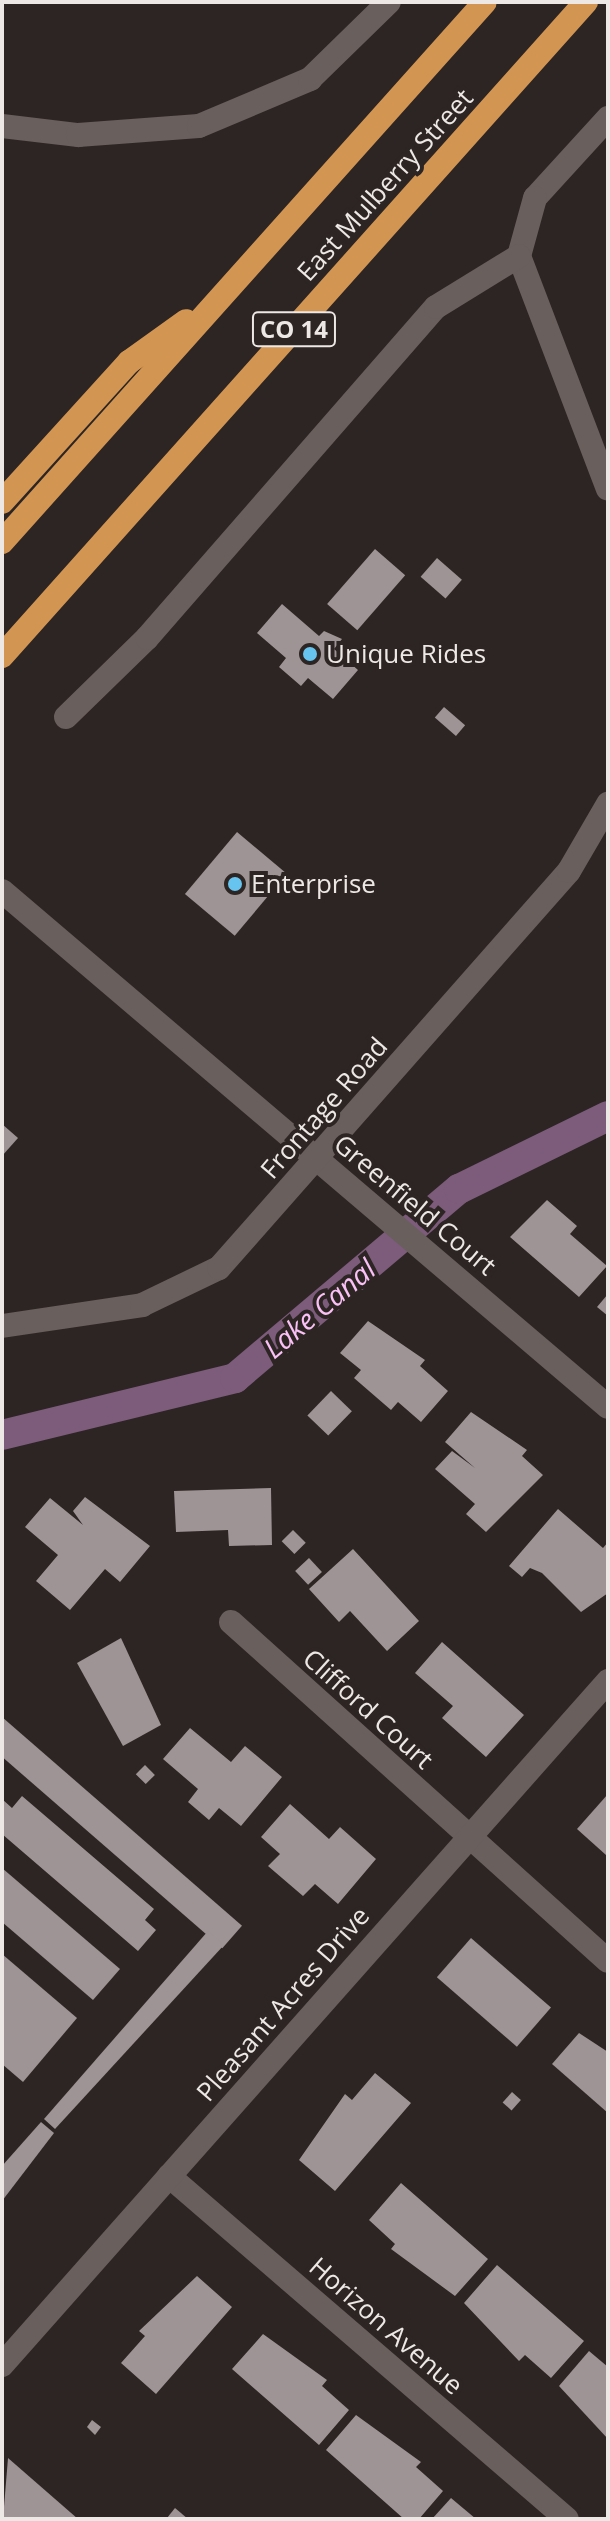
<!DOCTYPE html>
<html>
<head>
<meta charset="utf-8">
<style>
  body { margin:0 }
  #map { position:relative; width:610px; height:2521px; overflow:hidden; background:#2d2523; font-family:"Open Sans",sans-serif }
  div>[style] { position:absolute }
  .canal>* { height:30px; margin:-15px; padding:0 15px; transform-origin:15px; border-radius:15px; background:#7d5b7b }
  .building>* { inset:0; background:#9e9395; transform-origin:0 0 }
  .street>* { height:24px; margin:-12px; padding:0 12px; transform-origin:12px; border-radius:12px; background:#695f5d }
  .highway>* { height:24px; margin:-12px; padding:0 12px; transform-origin:12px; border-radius:12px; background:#d39652 }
  .dots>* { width:22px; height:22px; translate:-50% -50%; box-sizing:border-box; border:4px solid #2d2523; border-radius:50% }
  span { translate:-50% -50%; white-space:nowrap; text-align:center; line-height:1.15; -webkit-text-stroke:8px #2d2523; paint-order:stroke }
  .shield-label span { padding:2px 6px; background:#2d2523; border:2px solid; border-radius:6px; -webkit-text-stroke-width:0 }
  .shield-label { font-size:24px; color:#ede7e6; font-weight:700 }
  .street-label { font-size:26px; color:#ede7e6 }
  .poi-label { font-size:26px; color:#ede7e6 }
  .left { translate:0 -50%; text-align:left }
  .water-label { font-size:28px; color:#fac1f6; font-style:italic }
  .frame { position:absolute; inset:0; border:4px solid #ede7e6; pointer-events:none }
</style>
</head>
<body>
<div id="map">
  <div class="canal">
    <div style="left:2px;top:1435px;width:240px;rotate:-13.7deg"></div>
    <div style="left:235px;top:1378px;width:293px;rotate:-40.2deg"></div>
    <div style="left:459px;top:1189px;width:166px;rotate:-26.1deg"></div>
  </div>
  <div class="building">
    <div style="left:375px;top:549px;width:40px;height:73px;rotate:41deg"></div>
    <div style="left:437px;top:558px;width:33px;height:25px;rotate:41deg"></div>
    <div style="clip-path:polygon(282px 604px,319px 636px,324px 631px,342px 639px,334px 649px,358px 670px,333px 699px,308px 678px,301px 686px,279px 667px,286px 658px,257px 633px)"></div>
    <div style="left:444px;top:707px;width:28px;height:14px;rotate:41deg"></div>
    <div style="left:237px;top:832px;width:65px;height:81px;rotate:40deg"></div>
    <div style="clip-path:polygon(2px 1124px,18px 1138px,2px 1156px)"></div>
    <div style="clip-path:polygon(547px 1200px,577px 1226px,570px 1234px,607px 1266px,579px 1297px,510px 1237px)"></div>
    <div style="clip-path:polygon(608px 1294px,608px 1316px,597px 1307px)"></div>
    <div style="clip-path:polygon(368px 1321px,425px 1360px,420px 1366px,448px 1391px,421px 1422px,398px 1402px,391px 1410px,354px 1378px,361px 1370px,340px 1353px)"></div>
    <div style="left:331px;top:1391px;width:29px;height:34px;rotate:44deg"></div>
    <div style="clip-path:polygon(471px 1412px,527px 1450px,522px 1456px,543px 1475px,486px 1532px,466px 1514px,475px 1504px,435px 1469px,452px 1451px,475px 1468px,445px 1442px)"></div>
    <div style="clip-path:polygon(271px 1488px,272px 1545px,229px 1546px,228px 1530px,176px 1532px,174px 1491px)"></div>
    <div style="clip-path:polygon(85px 1497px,150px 1546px,120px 1582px,105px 1569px,70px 1610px,36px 1581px,58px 1555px,25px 1527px,50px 1498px,83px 1525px,73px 1511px)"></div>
    <div style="clip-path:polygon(558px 1509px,603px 1548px,608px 1542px,608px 1593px,581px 1612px,542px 1573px,530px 1568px,522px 1577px,509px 1566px)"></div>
    <div style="left:293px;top:1530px;width:18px;height:16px;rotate:45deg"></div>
    <div style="clip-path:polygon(353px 1549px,419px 1621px,387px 1651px,350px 1611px,339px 1622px,309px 1589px)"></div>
    <div style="left:309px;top:1558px;width:19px;height:19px;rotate:47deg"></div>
    <div style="clip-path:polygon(121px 1638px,161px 1725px,123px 1746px,77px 1663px)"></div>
    <div style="clip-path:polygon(442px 1642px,524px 1715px,486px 1757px,442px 1718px,453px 1706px,415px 1673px)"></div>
    <div style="left:2px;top:1717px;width:318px;height:30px;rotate:41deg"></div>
    <div style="clip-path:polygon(190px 1728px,231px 1762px,245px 1746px,282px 1777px,241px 1826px,219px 1808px,209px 1820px,188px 1802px,198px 1789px,163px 1759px)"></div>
    <div style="left:145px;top:1765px;width:14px;height:13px;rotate:45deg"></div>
    <div style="clip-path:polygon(608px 1794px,608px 1852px,606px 1855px,577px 1829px)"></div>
    <div style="clip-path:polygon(22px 1796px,154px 1909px,145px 1920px,156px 1930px,138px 1951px,2px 1834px,2px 1799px,12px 1808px)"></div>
    <div style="clip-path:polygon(290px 1804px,329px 1839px,340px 1827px,376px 1859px,338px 1904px,315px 1884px,303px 1896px,268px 1866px,280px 1854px,261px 1837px)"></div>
    <div style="clip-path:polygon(2px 1868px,120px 1969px,93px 2000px,2px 1922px)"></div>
    <div style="clip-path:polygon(208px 1931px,224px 1945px,55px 2129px,44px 2119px)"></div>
    <div style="left:471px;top:1938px;width:106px;height:52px;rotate:41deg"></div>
    <div style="clip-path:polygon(2px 1954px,77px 2018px,23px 2082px,2px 2064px)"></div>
    <div style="clip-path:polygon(579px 2033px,608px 2052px,608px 2113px,552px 2064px)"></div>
    <div style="clip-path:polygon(375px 2073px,411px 2103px,335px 2191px,299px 2160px,345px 2094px,352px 2100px)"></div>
    <div style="left:512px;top:2092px;width:12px;height:14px;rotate:42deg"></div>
    <div style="clip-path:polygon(41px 2122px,54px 2133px,2px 2201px,2px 2166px)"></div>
    <div style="clip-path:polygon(401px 2183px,488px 2259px,455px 2296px,391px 2249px,395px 2244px,369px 2220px)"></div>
    <div style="clip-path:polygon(497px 2265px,584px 2341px,551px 2378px,525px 2355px,519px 2361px,464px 2303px)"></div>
    <div style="clip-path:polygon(197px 2276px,232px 2307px,156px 2394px,121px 2363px,145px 2336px,139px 2331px)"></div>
    <div style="clip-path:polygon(263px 2334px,327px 2380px,322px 2386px,349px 2410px,319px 2445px,232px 2369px)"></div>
    <div style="clip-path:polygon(589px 2351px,608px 2367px,608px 2439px,559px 2386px)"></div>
    <div style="clip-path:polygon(356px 2415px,421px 2462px,416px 2467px,443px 2491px,419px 2519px,404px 2519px,326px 2450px)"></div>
    <div style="clip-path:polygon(92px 2420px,101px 2427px,95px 2435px,87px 2427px)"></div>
    <div style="clip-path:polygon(8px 2458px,78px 2519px,3px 2519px)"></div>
    <div style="clip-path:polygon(451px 2498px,476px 2519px,432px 2519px)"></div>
    <div style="clip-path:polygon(175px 2508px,188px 2519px,167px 2518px)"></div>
  </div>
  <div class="street">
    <div style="left:608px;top:118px;width:108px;rotate:132.4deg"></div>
    <div style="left:535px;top:198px;width:60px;rotate:105.4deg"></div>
    <div style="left:519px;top:256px;width:249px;rotate:69.1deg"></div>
    <div style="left:2px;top:126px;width:77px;rotate:6.8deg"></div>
    <div style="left:78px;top:135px;width:121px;rotate:-4.3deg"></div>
    <div style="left:199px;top:126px;width:121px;rotate:-22.9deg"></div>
    <div style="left:310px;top:79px;width:110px;rotate:-44.3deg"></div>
    <div style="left:66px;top:717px;width:113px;rotate:-44.3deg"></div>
    <div style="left:147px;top:638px;width:439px;rotate:-48.9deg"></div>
    <div style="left:436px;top:307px;width:97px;rotate:-31.6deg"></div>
    <div style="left:2px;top:891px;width:796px;rotate:40.41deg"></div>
    <div style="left:2px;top:1326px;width:142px;rotate:-8.5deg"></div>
    <div style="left:142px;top:1305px;width:85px;rotate:-25.7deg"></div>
    <div style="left:219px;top:1268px;width:529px;rotate:-48.6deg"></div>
    <div style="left:569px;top:871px;width:78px;rotate:-59.8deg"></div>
    <div style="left:231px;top:1622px;width:507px;rotate:41.96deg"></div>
    <div style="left:169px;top:2176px;width:525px;rotate:40.76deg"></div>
    <div style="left:2px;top:2365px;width:914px;rotate:-48.46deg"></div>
  </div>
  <div class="highway">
    <div style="left:2px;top:502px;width:189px;rotate:-47.8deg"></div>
    <div style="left:129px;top:362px;width:70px;rotate:-35.7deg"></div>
    <div style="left:2px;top:542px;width:724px;rotate:-48.19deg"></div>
    <div style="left:2px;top:656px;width:877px;rotate:-48.24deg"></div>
  </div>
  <div class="dots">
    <div style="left:310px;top:654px;background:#66c4ef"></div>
    <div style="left:235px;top:884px;background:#66c4ef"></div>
  </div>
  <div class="shield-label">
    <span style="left:294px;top:329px">CO 14</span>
  </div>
  <div class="street-label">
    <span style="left:385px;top:185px;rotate:-48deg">East Mulberry Street</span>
    <span style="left:324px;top:1108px;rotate:-49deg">Frontage Road</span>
    <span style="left:415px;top:1205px;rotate:40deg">Greenfield Court</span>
    <span style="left:368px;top:1709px;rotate:42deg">Clifford Court</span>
    <span style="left:283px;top:2004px;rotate:-49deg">Pleasant Acres Drive</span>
    <span style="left:386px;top:2326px;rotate:41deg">Horizon Avenue</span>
  </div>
  <div class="poi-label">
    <span class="left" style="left:326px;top:654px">Unique Rides</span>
    <span class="left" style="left:251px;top:884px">Enterprise</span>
  </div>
  <div class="water-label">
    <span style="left:319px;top:1308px;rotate:-40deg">Lake Canal</span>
  </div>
  <div class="frame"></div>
</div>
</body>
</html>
